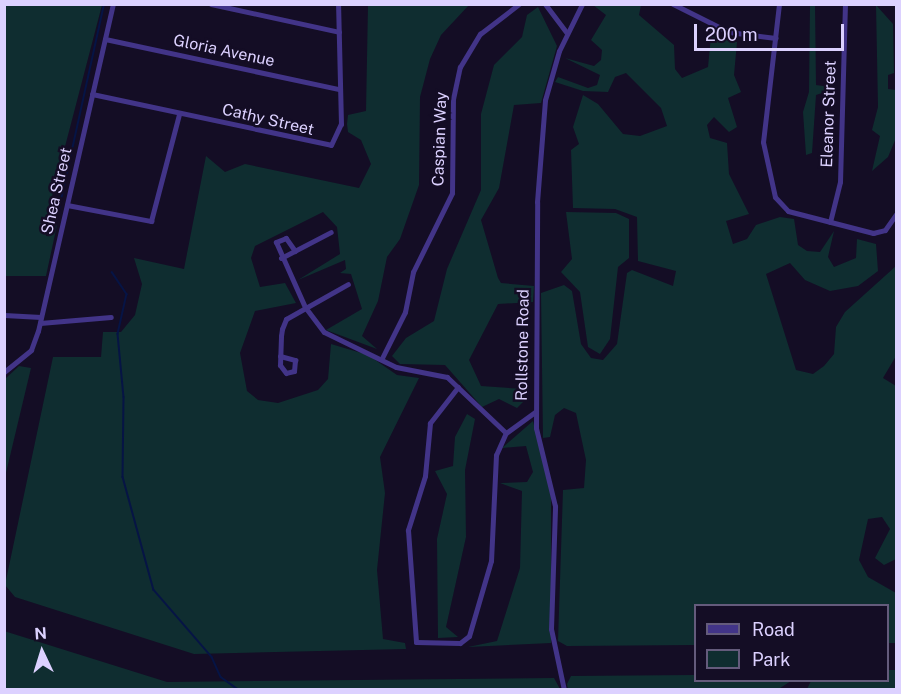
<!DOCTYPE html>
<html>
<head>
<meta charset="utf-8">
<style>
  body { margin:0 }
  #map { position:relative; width:901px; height:694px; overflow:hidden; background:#140d25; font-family:"Public Sans",sans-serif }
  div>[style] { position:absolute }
  .green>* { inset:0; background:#0f2d30 }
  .stream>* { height:1.5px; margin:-0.75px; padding:0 0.75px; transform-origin:0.75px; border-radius:0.75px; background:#061445 }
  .minor>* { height:5px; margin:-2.5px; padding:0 2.5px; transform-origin:2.5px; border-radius:2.5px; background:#423488 }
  span { translate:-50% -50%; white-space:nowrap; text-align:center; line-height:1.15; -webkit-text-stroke:5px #140d25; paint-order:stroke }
  .street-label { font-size:16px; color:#dcd1ff }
  .frame { position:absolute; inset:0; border:6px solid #dcd1ff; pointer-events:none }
  .legend { position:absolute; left:694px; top:604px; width:195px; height:78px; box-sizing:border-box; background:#140d25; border:2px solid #645b7c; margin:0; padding:8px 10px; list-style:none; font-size:18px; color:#dcd1ff }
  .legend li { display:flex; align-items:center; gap:12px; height:30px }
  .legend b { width:30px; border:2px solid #645b7c }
  .north { position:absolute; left:12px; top:622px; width:60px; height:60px; -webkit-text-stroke:4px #140d25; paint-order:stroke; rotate:356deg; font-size:16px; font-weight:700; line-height:24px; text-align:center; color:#dcd1ff }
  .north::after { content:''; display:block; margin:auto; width:21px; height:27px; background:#dcd1ff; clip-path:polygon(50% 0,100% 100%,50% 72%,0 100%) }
  .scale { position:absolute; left:694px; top:24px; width:150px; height:27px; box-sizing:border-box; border:3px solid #dcd1ff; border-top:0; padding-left:8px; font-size:18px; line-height:21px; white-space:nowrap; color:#dcd1ff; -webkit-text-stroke:4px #140d25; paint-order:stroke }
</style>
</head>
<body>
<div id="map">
  <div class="green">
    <div style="clip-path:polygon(5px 4px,102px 5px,50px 204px,57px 225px,46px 276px,5px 276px)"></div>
    <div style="clip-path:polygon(430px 4px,469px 5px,441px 35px,430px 59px,420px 97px,419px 185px,400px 239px,387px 257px,378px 301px,362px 336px,377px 349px,326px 330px,362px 309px,351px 274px,340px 273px,346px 269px,345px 260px,298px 280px,340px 254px,337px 227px,323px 212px,255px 246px,251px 258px,260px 287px,285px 283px,296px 303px,255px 311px,240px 353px,247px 391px,258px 400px,278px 403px,318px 390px,328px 379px,331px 344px,368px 355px,397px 375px,419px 378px,380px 457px,385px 493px,377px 570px,383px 639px,405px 643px,406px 649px,194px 654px,15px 597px,5px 585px,53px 357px,101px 357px,103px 332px,121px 332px,135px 315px,142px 284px,134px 258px,184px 269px,206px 156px,225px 172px,245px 164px,359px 188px,371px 164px,361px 140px,348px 132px,347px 124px,348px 115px,366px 111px,368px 5px)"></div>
    <div style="clip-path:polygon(593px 5px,641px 5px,639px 15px,674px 45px,675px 69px,682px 78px,708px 67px,711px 36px,737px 42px,734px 75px,741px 92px,728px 98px,737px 127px,729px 132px,714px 117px,707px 125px,710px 138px,727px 143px,729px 174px,749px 214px,726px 221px,733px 244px,747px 239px,756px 225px,780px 217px,794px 219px,798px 245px,807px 251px,820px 252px,834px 231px,828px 257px,834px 267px,856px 258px,857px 239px,876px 244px,878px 271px,858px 286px,830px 291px,805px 280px,790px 263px,766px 274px,796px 370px,813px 374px,824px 366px,834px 354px,836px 327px,845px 312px,896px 266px,896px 356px,883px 378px,896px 386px,896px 559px,884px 565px,875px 558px,890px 529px,882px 517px,868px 519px,859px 560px,868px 577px,896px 593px,896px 643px,888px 643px,888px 606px,696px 606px,695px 645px,567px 646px,558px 641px,563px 490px,584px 488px,586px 460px,576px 413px,564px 408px,555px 415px,550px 437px,543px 438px,541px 293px,564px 285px,572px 291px,581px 344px,591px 358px,603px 360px,617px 344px,627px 273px,632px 270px,673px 286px,676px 271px,638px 261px,637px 217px,615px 209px,573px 208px,571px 150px,579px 144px,573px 127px,583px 95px,598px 104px,623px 134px,640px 136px,667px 126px,661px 108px,626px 73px,615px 77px,608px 92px,583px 91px,555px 82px,558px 77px,588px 88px,597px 85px,600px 75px,565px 58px,594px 66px,601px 60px,602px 50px,591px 40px,606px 15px)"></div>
    <div style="clip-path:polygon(810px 5px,815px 5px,816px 85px,837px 88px,816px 95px,812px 153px,806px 155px,803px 112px,809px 92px)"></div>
    <div style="clip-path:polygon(876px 5px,893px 24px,894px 73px,888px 75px,888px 89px,896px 90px,896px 138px,888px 157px,872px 171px,880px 136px,872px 130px,878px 107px)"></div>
    <div style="clip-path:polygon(538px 7px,557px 46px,541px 103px,514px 105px,499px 188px,481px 220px,498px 278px,501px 283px,534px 286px,533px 302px,498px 304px,469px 360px,481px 386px,522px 389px,528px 397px,517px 408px,499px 399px,482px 407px,445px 365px,400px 364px,392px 356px,406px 338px,434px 321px,447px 269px,481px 190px,481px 114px,494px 65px,522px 37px,527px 15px)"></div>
    <div style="clip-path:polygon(566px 212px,616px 213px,629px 219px,629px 258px,618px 267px,610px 339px,600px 354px,588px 347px,580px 292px,561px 272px,572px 259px)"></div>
    <div style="clip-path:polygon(19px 366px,31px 368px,5px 477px,5px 379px)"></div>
    <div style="clip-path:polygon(467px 414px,475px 419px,465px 470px,466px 537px,446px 627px,458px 637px,438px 638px,437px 539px,447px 494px,435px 471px,453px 466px,455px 437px)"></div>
    <div style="clip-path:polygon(533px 421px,551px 493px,551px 643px,468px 647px,497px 641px,520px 568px,522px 491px,500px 483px,527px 482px,533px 472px,526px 446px,502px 448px)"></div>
    <div style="clip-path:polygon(4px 631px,167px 682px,554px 678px,560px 689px,5px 689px)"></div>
    <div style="clip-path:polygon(888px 670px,896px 670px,896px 689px,807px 689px,811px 681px,888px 680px)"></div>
    <div style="clip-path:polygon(695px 675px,696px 680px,791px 681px,777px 690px,568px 690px,567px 684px,571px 676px)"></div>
  </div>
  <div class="stream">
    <div style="left:59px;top:209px;width:210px;rotate:-77.6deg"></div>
    <div style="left:112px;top:272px;width:27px;rotate:56deg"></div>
    <div style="left:127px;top:294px;width:41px;rotate:102.7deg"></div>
    <div style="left:118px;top:334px;width:63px;rotate:84.6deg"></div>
    <div style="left:124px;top:397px;width:80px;rotate:90.7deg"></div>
    <div style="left:123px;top:477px;width:117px;rotate:74.7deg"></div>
    <div style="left:154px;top:590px;width:89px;rotate:49.1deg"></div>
    <div style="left:212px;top:657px;width:22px;rotate:66deg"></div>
    <div style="left:221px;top:677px;width:22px;rotate:36deg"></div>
  </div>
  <div class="minor">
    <div style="left:211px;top:4px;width:131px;rotate:12.3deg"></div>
    <div style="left:545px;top:4px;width:36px;rotate:53deg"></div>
    <div style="left:673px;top:4px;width:63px;rotate:26.6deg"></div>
    <div style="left:729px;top:32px;width:47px;rotate:7.3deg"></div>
    <div style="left:779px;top:4px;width:139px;rotate:96.6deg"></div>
    <div style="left:763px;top:142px;width:56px;rotate:77.7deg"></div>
    <div style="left:775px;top:197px;width:19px;rotate:47deg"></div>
    <div style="left:788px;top:211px;width:88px;rotate:14.5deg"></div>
    <div style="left:873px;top:233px;width:12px;rotate:-14deg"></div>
    <div style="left:885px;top:230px;width:19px;rotate:-55deg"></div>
    <div style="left:105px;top:39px;width:238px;rotate:12.1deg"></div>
    <div style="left:92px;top:94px;width:244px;rotate:12deg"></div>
    <div style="left:331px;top:145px;width:23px;rotate:-65deg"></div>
    <div style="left:341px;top:124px;width:120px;rotate:-91.4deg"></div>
    <div style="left:67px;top:205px;width:86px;rotate:10.8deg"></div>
    <div style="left:151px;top:221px;width:111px;rotate:-75.3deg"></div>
    <div style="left:830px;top:222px;width:41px;rotate:-76deg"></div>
    <div style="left:840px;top:182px;width:178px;rotate:-88.4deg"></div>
    <div style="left:295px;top:251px;width:16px;rotate:-125deg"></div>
    <div style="left:286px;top:238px;width:11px;rotate:158deg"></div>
    <div style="left:276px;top:242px;width:71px;rotate:66deg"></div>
    <div style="left:305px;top:307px;width:31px;rotate:53deg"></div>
    <div style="left:324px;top:332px;width:80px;rotate:25.9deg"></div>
    <div style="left:396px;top:367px;width:52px;rotate:11.1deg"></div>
    <div style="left:447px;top:377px;width:81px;rotate:43.5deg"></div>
    <div style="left:281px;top:258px;width:56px;rotate:-27.5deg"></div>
    <div style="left:4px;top:315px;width:37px;rotate:3deg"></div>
    <div style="left:40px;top:323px;width:71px;rotate:-4.8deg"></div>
    <div style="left:280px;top:356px;width:16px;rotate:15deg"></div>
    <div style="left:295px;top:360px;width:11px;rotate:95deg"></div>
    <div style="left:294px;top:371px;width:8px;rotate:166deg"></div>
    <div style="left:286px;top:373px;width:10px;rotate:-127deg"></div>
    <div style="left:280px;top:365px;width:29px;rotate:-88deg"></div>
    <div style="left:281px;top:336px;width:7px;rotate:-82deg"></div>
    <div style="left:282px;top:329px;width:11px;rotate:-68deg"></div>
    <div style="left:286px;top:319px;width:71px;rotate:-29.4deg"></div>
    <div style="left:382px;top:358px;width:51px;rotate:-63.4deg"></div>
    <div style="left:405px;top:312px;width:41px;rotate:-78.7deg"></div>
    <div style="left:413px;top:272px;width:88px;rotate:-63.7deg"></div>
    <div style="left:452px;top:193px;width:94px;rotate:-89.4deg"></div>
    <div style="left:453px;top:99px;width:33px;rotate:-78deg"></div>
    <div style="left:460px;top:67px;width:39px;rotate:-59deg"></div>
    <div style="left:480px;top:34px;width:49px;rotate:-37.6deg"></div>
    <div style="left:4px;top:372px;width:35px;rotate:-39deg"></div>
    <div style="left:31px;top:350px;width:20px;rotate:-70deg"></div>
    <div style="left:38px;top:331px;width:335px;rotate:-77.1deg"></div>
    <div style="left:458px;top:387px;width:46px;rotate:127.9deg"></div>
    <div style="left:430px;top:423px;width:53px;rotate:95.4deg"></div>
    <div style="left:425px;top:476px;width:57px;rotate:107.5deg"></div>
    <div style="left:408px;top:530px;width:112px;rotate:85.9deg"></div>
    <div style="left:416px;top:642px;width:44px;rotate:1.3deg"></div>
    <div style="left:460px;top:643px;width:11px;rotate:-38deg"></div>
    <div style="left:469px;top:636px;width:78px;rotate:-73.7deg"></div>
    <div style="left:491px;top:561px;width:106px;rotate:-87.3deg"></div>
    <div style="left:496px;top:455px;width:24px;rotate:-66deg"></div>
    <div style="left:506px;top:433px;width:37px;rotate:-36deg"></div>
    <div style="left:564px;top:690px;width:62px;rotate:-102deg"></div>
    <div style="left:551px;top:629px;width:123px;rotate:-88.1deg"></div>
    <div style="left:555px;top:506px;width:80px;rotate:-103.7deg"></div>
    <div style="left:536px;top:428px;width:226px;rotate:-89.7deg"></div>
    <div style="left:537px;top:202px;width:102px;rotate:-85.5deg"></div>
    <div style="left:545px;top:100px;width:51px;rotate:-74.1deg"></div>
    <div style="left:559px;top:51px;width:52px;rotate:-63.9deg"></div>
  </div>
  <div class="street-label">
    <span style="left:224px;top:51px;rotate:12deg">Gloria Avenue</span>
    <span style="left:829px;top:114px;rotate:-88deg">Eleanor Street</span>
    <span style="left:268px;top:120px;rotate:13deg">Cathy Street</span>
    <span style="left:440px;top:139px;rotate:-88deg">Caspian Way</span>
    <span style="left:57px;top:191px;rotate:-77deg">Shea Street</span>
    <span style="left:523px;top:345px;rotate:-89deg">Rollstone Road</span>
  </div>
  <div class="frame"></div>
  <ul class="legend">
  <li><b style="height:8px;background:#423488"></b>Road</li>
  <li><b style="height:16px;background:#0f2d30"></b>Park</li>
  </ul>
  <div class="north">N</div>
  <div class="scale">200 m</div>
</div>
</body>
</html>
